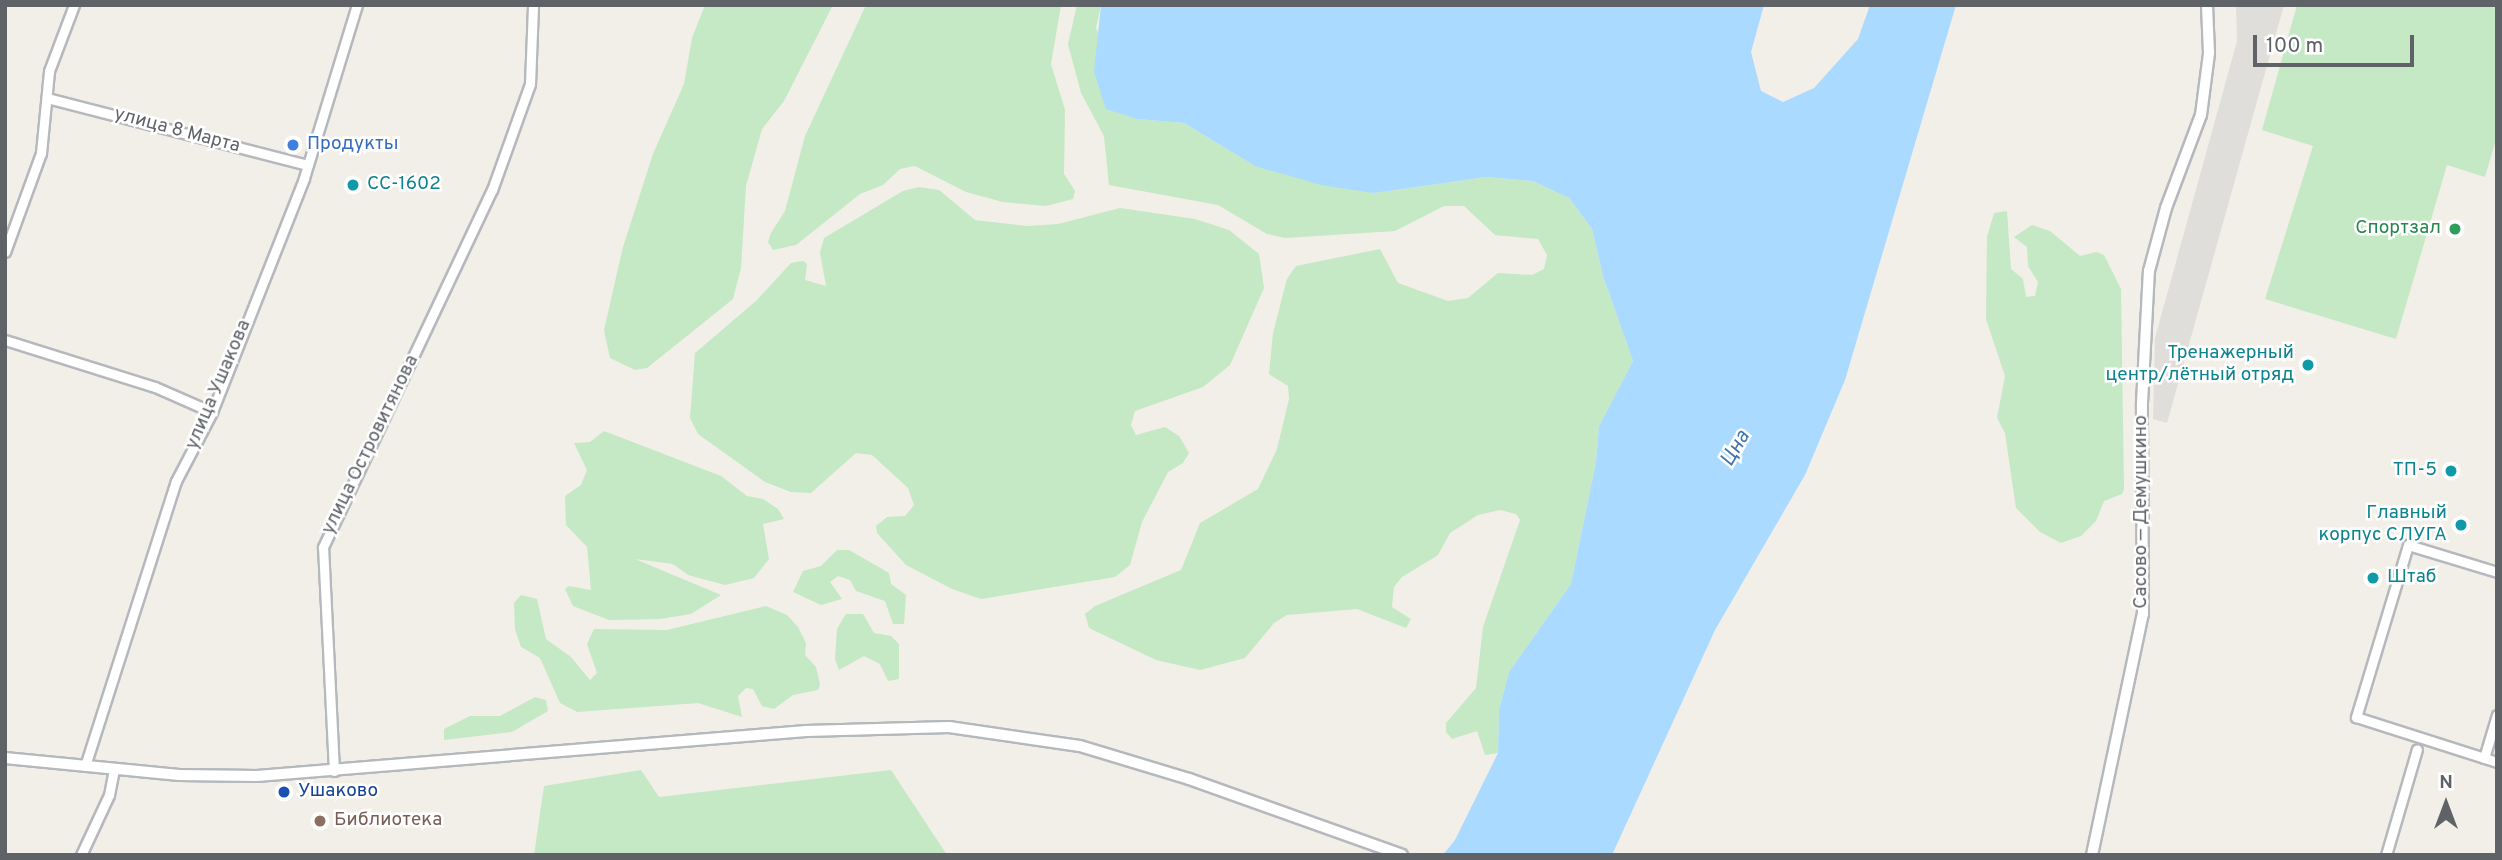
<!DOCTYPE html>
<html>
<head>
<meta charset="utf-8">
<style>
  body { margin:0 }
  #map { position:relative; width:2502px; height:860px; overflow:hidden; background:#f1efe8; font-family:Overpass,sans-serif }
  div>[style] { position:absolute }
  .industrial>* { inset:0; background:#e0deda }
  .green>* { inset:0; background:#c5e8c5 }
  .water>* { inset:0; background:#aadaff }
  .roads { filter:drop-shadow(2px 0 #b5b8bc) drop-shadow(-2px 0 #b5b8bc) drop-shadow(0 2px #b5b8bc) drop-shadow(0 -2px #b5b8bc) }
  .minor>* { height:9px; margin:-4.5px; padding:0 4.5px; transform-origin:4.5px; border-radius:4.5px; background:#fff }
  .tertiary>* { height:10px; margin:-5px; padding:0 5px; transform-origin:5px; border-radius:5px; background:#fff }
  .dots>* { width:19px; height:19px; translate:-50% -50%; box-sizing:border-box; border:4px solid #fff; border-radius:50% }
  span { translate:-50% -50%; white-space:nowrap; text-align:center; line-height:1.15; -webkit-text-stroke:5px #fff; paint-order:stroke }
  .street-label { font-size:19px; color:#5f6368 }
  .shop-label { font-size:19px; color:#366cbe }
  .left { translate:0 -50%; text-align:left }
  .culture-label { font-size:19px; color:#0d838f }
  .right { translate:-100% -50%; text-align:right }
  .leisure-label { font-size:19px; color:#27864d }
  .transit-label { font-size:19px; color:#164399 }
  .education-label { font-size:19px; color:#785e54 }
  .water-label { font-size:21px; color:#4174aa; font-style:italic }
  .frame { position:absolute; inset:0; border:7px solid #5f6368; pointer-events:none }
  .north { position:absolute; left:2411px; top:769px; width:70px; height:70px; -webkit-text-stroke:5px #fff; paint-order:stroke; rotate:0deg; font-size:19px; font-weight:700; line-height:28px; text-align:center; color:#5f6368 }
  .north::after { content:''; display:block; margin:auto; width:24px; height:32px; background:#5f6368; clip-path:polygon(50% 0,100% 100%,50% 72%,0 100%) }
  .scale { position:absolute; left:2253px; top:35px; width:161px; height:32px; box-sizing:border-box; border:4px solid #5f6368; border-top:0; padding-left:9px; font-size:21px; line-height:24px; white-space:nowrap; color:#5f6368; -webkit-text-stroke:5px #fff; paint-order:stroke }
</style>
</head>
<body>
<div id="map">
  <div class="industrial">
    <div style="clip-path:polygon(2236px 5px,2284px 5px,2167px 423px,2153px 419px,2155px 338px,2237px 41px)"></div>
  </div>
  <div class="green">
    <div style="clip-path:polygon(705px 5px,833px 5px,784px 101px,762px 129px,746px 186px,741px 268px,733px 299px,647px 368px,635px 370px,610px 358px,604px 330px,623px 247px,653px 154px,684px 84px,692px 38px)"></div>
    <div style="clip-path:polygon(866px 5px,1061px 5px,1051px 64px,1065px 110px,1064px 174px,1075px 191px,1073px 199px,1046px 206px,1003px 202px,966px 192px,915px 166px,900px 169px,883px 185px,860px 194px,796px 245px,773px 250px,768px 242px,771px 233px,785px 211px,805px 136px)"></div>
    <div style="clip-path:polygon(1077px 5px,1101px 5px,1096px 28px,1137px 119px,1184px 123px,1255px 166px,1374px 193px,1486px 177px,1533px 181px,1569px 198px,1592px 229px,1603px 276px,1633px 361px,1599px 426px,1596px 462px,1571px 584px,1509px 672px,1499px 710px,1498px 753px,1485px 755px,1477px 731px,1452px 739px,1446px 732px,1446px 723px,1476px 688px,1483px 627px,1520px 520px,1516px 514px,1500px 510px,1478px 515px,1450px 533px,1438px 555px,1402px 577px,1394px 587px,1392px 607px,1411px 619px,1406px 628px,1357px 609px,1287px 615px,1274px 623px,1245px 658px,1200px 670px,1156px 660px,1089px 628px,1085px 614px,1095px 606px,1181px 570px,1200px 523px,1258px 489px,1277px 449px,1289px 399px,1288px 386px,1269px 374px,1273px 333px,1287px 279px,1296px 266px,1380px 249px,1398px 283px,1448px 301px,1468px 298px,1498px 273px,1532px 275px,1544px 269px,1547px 255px,1538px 239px,1495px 235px,1464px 206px,1444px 206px,1395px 231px,1285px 238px,1267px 234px,1218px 205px,1109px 185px,1104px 136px,1081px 93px,1068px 44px)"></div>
    <div style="clip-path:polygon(2297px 5px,2497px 5px,2497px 136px,2485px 177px,2447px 165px,2396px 339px,2265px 299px,2313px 146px,2262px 130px)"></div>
    <div style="clip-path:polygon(919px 187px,939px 190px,975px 220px,1027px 226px,1058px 224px,1120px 208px,1195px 219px,1229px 230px,1259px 254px,1264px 288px,1230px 365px,1203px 387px,1135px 411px,1131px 425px,1136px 435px,1165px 427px,1179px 436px,1189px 453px,1183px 463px,1168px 472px,1142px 522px,1130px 565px,1115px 577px,981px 599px,952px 589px,906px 565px,877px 533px,876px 526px,887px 517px,905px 516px,914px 505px,908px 488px,872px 455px,856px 453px,811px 493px,791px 492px,765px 482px,698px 434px,690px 418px,695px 353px,756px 301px,791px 263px,803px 261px,807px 264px,805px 280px,826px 286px,820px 253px,824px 238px,903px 191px)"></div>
    <div style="clip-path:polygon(2007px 211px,2011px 269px,2023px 279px,2026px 297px,2035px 296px,2038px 282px,2028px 266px,2027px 247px,2014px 237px,2032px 225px,2050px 231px,2080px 256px,2096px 252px,2104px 255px,2121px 289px,2124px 489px,2122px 494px,2104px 501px,2096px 521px,2081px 536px,2061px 543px,2040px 532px,2016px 508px,2005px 433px,1997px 418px,2005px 376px,1986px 319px,1987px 237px,1994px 213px)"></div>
    <div style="clip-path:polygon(604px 431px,721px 476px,747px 496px,763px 499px,778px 509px,784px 519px,763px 524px,769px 559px,754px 578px,725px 585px,688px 575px,673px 564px,635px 559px,721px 595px,691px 614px,660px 619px,609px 620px,573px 606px,565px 589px,569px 586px,591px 590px,587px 547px,566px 525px,565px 496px,581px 485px,587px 470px,574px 443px,590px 442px)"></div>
    <div style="clip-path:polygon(837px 550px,849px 550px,889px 573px,891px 584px,906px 595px,904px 624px,893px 624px,885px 601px,856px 591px,850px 580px,838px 576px,830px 582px,842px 599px,821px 605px,793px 592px,803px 571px,821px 566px)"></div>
    <div style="clip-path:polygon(521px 595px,537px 599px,546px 639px,571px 657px,590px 680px,597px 673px,587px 644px,594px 629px,667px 630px,766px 606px,787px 615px,798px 627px,806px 643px,805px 655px,816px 667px,820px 684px,818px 690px,793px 695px,774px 709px,762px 706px,753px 689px,746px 688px,738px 696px,742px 717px,698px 703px,577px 712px,560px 703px,540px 658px,521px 647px,515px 629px,514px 603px)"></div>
    <div style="clip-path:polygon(846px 614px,863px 614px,874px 633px,891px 636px,899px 644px,899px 679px,888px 681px,880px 664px,864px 656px,839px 670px,835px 659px,837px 629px)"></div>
    <div style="clip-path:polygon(535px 697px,546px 700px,548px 711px,512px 732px,444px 740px,444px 729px,470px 716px,500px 716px)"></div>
    <div style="clip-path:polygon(641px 770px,659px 797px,891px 770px,947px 855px,534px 855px,544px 786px)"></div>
  </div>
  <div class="water">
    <div style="clip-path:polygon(1101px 5px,1764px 5px,1751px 52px,1761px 91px,1783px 102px,1814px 88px,1858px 39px,1870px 5px,1956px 5px,1845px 380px,1805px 475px,1715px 630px,1612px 855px,1443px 855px,1455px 840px,1498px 753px,1499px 710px,1509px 672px,1571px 584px,1596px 462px,1599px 426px,1633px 361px,1603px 276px,1592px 229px,1569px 198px,1533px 181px,1486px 177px,1374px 193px,1321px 185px,1255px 166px,1184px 123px,1137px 119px,1106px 109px,1094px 72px)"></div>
  </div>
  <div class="roads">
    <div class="minor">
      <div style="left:47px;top:98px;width:269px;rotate:14.4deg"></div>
      <div style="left:5px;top:252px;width:105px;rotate:-70deg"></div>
      <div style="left:41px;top:153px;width:82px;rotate:-84.4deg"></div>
      <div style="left:49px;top:71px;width:71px;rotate:-69.3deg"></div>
      <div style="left:5px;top:340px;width:157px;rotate:17.4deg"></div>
      <div style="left:155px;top:387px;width:62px;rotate:23.7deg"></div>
      <div style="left:2497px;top:572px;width:93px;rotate:-163.1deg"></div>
      <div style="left:2408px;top:545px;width:180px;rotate:106.8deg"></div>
      <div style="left:2356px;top:717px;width:148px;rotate:17.7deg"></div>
      <div style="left:2484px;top:758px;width:45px;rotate:-73.2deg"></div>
      <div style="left:85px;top:766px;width:299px;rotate:-72.3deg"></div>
      <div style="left:176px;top:481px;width:78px;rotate:-62.4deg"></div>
      <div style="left:212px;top:412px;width:251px;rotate:-68.5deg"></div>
      <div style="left:304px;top:178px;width:181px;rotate:-73deg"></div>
      <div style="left:334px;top:771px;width:224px;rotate:-92.8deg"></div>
      <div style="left:323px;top:547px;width:395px;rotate:-64.7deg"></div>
      <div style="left:492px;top:190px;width:113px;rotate:-70.3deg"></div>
      <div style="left:530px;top:84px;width:79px;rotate:-87.8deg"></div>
      <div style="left:81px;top:855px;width:66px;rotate:-65deg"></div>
      <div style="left:109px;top:795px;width:26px;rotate:-79deg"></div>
      <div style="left:2386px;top:855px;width:110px;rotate:-73.7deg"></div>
    </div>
    <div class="tertiary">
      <div style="left:5px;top:758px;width:175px;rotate:5.6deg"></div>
      <div style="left:179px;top:775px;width:78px;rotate:0.7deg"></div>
      <div style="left:257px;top:776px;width:551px;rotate:-4.69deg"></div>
      <div style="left:806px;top:731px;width:143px;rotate:-1.6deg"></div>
      <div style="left:949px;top:727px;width:132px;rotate:8.3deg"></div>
      <div style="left:1080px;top:746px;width:114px;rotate:16.8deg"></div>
      <div style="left:1189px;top:779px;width:226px;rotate:19.6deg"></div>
      <div style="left:2092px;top:855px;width:246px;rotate:-78.1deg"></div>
      <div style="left:2143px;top:614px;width:211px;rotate:-90.3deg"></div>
      <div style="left:2142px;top:403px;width:132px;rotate:-87deg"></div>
      <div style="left:2149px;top:271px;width:65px;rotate:-74.9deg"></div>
      <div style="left:2166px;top:208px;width:99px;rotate:-69.4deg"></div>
      <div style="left:2201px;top:115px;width:63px;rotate:-82.6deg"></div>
      <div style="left:2209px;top:53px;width:48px;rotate:-92.4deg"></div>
    </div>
  </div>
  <div class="dots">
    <div style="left:293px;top:145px;background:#3f7fe0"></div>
    <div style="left:353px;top:185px;background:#0f9aa8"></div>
    <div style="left:2455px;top:229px;background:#2e9e5b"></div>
    <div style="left:2308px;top:365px;background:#0f9aa8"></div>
    <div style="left:2451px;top:471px;background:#0f9aa8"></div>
    <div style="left:2461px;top:525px;background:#0f9aa8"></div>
    <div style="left:2373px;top:578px;background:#0f9aa8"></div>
    <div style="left:284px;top:792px;background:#1a4fb4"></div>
    <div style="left:320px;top:821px;background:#8d6e63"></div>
  </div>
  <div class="street-label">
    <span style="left:177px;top:131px;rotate:15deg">улица 8 Марта</span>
    <span style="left:219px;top:385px;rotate:-67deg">улица Ушакова</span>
    <span style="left:371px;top:445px;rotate:-64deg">улица Островитянова</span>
    <span style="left:2142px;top:512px;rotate:-90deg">Сасово — Демушкино</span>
  </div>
  <div class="shop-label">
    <span class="left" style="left:307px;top:145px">Продукты</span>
  </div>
  <div class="culture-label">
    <span class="left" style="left:367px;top:185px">СС-1602</span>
    <span class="right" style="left:2294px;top:365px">Тренажерный<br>центр/лётный отряд</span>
    <span class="right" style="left:2437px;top:471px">ТП-5</span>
    <span class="right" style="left:2447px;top:525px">Главный<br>корпус СЛУГА</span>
    <span class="left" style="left:2387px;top:578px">Штаб</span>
  </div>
  <div class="leisure-label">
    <span class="right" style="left:2441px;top:229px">Спортзал</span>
  </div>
  <div class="transit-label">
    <span class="left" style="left:298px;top:792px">Ушаково</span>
  </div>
  <div class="education-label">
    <span class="left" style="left:334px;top:821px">Библиотека</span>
  </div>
  <div class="water-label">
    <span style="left:1736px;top:449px;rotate:-60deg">Цна</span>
  </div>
  <div class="frame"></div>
  <div class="north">N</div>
  <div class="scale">100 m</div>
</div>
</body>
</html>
